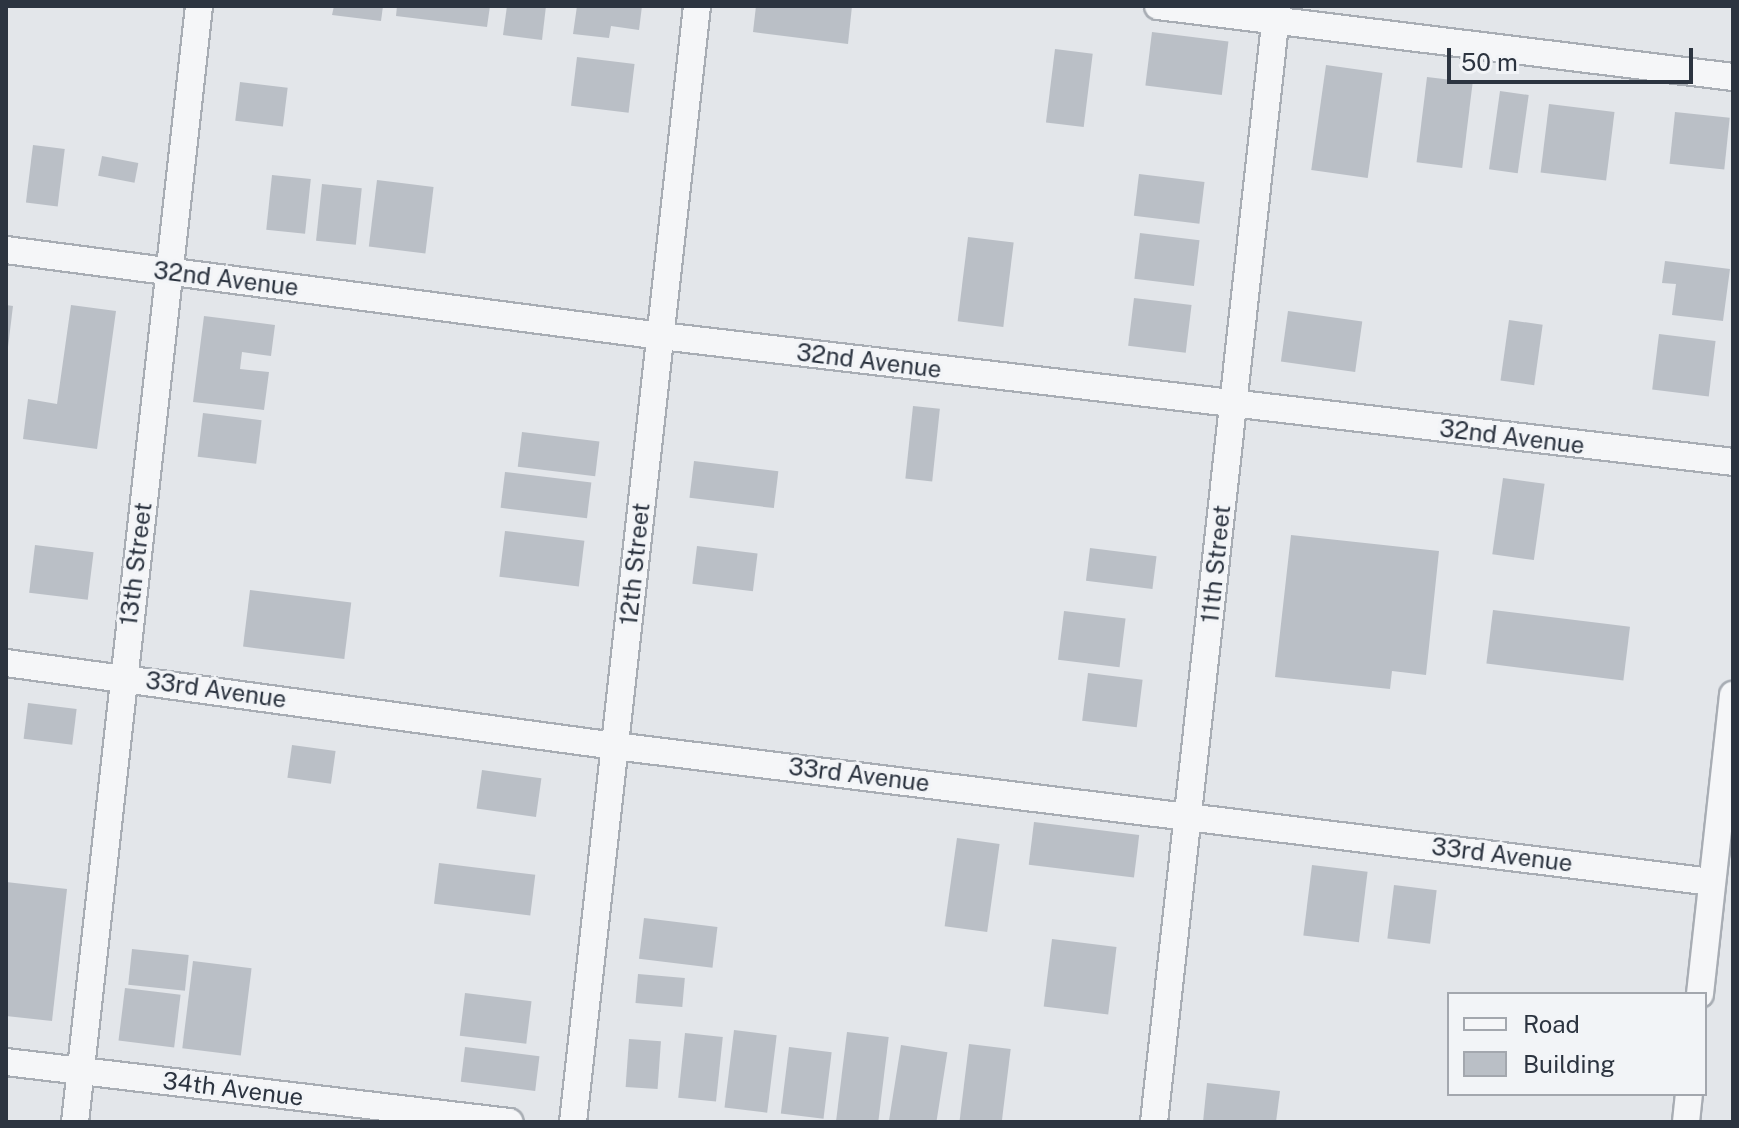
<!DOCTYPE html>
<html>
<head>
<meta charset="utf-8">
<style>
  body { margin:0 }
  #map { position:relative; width:1739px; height:1128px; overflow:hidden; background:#e3e6ea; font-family:"Public Sans",sans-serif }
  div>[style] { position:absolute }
  .building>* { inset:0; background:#babfc6; transform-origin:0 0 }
  .roads { filter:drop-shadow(2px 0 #a8adb4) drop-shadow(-2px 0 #a8adb4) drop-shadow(0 2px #a8adb4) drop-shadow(0 -2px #a8adb4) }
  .minor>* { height:26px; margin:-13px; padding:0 13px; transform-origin:13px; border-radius:13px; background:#f5f6f8 }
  span { translate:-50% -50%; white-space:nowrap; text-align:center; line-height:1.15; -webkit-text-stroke:6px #f2f4f7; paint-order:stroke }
  .street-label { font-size:24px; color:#2c3440 }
  .frame { position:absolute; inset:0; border:8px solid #2c3440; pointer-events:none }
  .legend { position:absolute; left:1447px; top:992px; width:260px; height:104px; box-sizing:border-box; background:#f2f4f7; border:2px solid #a3a7ae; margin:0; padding:10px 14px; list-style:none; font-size:24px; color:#2c3440 }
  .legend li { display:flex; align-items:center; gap:16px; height:40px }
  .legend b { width:40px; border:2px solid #a3a7ae }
  .scale { position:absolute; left:1447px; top:48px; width:246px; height:36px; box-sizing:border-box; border:4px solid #2c3440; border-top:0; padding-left:10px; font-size:24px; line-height:28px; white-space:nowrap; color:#2c3440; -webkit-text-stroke:6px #f2f4f7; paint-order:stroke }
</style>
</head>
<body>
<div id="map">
  <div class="building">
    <div style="clip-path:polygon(334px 6px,383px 6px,381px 21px,332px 15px)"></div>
    <div style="clip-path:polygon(397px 6px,490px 6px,487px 27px,396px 16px)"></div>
    <div style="clip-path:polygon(507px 6px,546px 6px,542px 40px,503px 35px)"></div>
    <div style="clip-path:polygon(577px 6px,642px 6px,639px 30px,611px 26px,609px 38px,573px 34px)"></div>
    <div style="clip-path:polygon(756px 6px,852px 6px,848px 44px,753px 32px)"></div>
    <div style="left:1152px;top:32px;width:77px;height:54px;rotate:7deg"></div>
    <div style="left:1055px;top:49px;width:38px;height:74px;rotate:7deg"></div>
    <div style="left:577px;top:57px;width:58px;height:49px;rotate:7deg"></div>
    <div style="left:1326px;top:65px;width:57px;height:106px;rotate:8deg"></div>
    <div style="left:1427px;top:77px;width:46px;height:86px;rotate:7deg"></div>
    <div style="left:240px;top:82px;width:48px;height:39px;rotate:7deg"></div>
    <div style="left:1500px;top:91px;width:29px;height:79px;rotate:8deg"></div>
    <div style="left:1549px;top:104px;width:66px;height:69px;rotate:7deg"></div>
    <div style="left:1675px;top:112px;width:55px;height:52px;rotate:6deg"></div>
    <div style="left:33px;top:145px;width:32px;height:58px;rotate:7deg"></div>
    <div style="left:102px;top:156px;width:37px;height:20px;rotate:11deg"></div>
    <div style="left:1139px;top:174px;width:66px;height:42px;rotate:7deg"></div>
    <div style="left:272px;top:175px;width:39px;height:55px;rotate:6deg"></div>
    <div style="left:377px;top:180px;width:57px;height:67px;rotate:7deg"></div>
    <div style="left:322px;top:184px;width:40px;height:57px;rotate:6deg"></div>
    <div style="left:1140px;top:233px;width:60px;height:46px;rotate:7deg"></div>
    <div style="left:968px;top:237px;width:46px;height:85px;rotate:7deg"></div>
    <div style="clip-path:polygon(1665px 261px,1730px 269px,1723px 321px,1672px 315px,1676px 284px,1662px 283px)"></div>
    <div style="left:1134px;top:298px;width:58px;height:48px;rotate:7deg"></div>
    <div style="clip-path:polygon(6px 305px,13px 306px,8px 347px,6px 347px)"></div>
    <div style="clip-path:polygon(71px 305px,116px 311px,97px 449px,23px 439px,28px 399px,57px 404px)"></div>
    <div style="left:1288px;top:311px;width:75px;height:51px;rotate:8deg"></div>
    <div style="clip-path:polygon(204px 316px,275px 325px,271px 356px,242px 352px,240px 369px,269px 372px,264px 410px,193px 402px)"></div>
    <div style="left:1509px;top:320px;width:34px;height:61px;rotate:8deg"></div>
    <div style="left:1659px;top:334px;width:57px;height:56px;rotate:7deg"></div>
    <div style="left:913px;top:406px;width:27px;height:73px;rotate:6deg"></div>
    <div style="left:203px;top:413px;width:59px;height:44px;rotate:7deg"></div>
    <div style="left:522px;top:432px;width:78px;height:35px;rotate:7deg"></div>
    <div style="left:694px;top:461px;width:85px;height:37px;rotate:7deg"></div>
    <div style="left:505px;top:472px;width:87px;height:36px;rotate:7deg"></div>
    <div style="left:1503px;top:478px;width:42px;height:77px;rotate:8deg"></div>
    <div style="left:505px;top:531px;width:80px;height:46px;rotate:7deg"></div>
    <div style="clip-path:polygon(1291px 535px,1439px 551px,1426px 675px,1392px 671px,1390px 689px,1275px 677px)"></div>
    <div style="left:35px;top:545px;width:59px;height:48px;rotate:7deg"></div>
    <div style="left:697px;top:546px;width:61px;height:38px;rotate:7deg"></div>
    <div style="left:1090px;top:548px;width:67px;height:33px;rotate:7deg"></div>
    <div style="left:250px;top:590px;width:102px;height:57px;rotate:7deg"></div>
    <div style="left:1493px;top:610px;width:138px;height:54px;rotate:7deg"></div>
    <div style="left:1064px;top:611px;width:62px;height:49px;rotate:7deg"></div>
    <div style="left:1088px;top:673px;width:55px;height:48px;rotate:7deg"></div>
    <div style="left:28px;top:703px;width:49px;height:36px;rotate:7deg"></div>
    <div style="left:292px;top:745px;width:44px;height:33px;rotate:8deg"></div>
    <div style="left:482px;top:770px;width:60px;height:39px;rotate:8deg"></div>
    <div style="left:1034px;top:822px;width:106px;height:43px;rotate:7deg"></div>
    <div style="left:957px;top:838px;width:43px;height:89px;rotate:8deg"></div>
    <div style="left:439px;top:863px;width:97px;height:41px;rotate:7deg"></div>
    <div style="left:1312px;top:865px;width:56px;height:71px;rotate:7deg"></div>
    <div style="clip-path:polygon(6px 882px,67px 889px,52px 1021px,6px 1016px)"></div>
    <div style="left:1394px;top:885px;width:43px;height:54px;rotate:7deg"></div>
    <div style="left:644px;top:918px;width:74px;height:41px;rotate:7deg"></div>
    <div style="left:1052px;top:939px;width:65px;height:68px;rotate:7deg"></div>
    <div style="left:132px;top:949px;width:57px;height:36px;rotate:6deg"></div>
    <div style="left:193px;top:961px;width:59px;height:88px;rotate:7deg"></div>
    <div style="left:638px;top:974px;width:47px;height:29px;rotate:5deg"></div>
    <div style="left:125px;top:988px;width:56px;height:53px;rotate:7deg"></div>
    <div style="left:465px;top:993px;width:67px;height:43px;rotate:7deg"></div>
    <div style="left:734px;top:1030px;width:43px;height:78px;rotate:7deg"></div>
    <div style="left:847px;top:1032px;width:42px;height:90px;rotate:7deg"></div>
    <div style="left:685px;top:1033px;width:38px;height:65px;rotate:6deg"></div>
    <div style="left:629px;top:1039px;width:32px;height:48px;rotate:4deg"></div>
    <div style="left:969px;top:1044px;width:42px;height:79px;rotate:7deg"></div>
    <div style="left:901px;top:1045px;width:47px;height:78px;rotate:9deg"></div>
    <div style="left:465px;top:1047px;width:75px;height:35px;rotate:7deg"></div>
    <div style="left:789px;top:1047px;width:43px;height:67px;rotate:7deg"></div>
    <div style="clip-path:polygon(1207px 1083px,1280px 1091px,1276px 1122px,1203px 1122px)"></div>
  </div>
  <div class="roads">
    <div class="minor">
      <div style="left:1158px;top:6px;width:579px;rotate:7.04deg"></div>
      <div style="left:6px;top:250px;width:661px;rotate:7.48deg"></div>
      <div style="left:661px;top:336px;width:1079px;rotate:6.7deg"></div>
      <div style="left:6px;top:663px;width:615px;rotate:7.76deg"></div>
      <div style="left:615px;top:746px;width:1105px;rotate:7.07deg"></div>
      <div style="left:1700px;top:994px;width:301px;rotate:-83.7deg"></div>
      <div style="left:6px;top:1062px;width:507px;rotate:6.8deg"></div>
      <div style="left:75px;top:1122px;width:1123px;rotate:-83.66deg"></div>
      <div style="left:573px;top:1122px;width:1123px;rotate:-83.66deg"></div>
      <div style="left:1154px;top:1122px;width:1123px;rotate:-83.71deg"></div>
      <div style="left:1686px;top:1122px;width:28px;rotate:-84deg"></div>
    </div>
  </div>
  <div class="street-label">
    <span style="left:226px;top:279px;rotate:7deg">32nd Avenue</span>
    <span style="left:869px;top:361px;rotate:7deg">32nd Avenue</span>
    <span style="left:1512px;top:437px;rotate:7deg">32nd Avenue</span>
    <span style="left:136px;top:564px;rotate:-83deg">13th Street</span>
    <span style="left:635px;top:564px;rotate:-84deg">12th Street</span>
    <span style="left:1216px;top:564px;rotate:-84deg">11th Street</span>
    <span style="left:216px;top:690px;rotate:8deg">33rd Avenue</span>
    <span style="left:859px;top:775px;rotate:7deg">33rd Avenue</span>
    <span style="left:1502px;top:855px;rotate:7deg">33rd Avenue</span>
    <span style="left:233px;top:1089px;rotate:7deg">34th Avenue</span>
  </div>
  <div class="frame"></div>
  <ul class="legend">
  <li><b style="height:10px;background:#f5f6f8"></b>Road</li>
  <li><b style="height:22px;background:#babfc6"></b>Building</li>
  </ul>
  <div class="scale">50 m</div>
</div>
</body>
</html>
